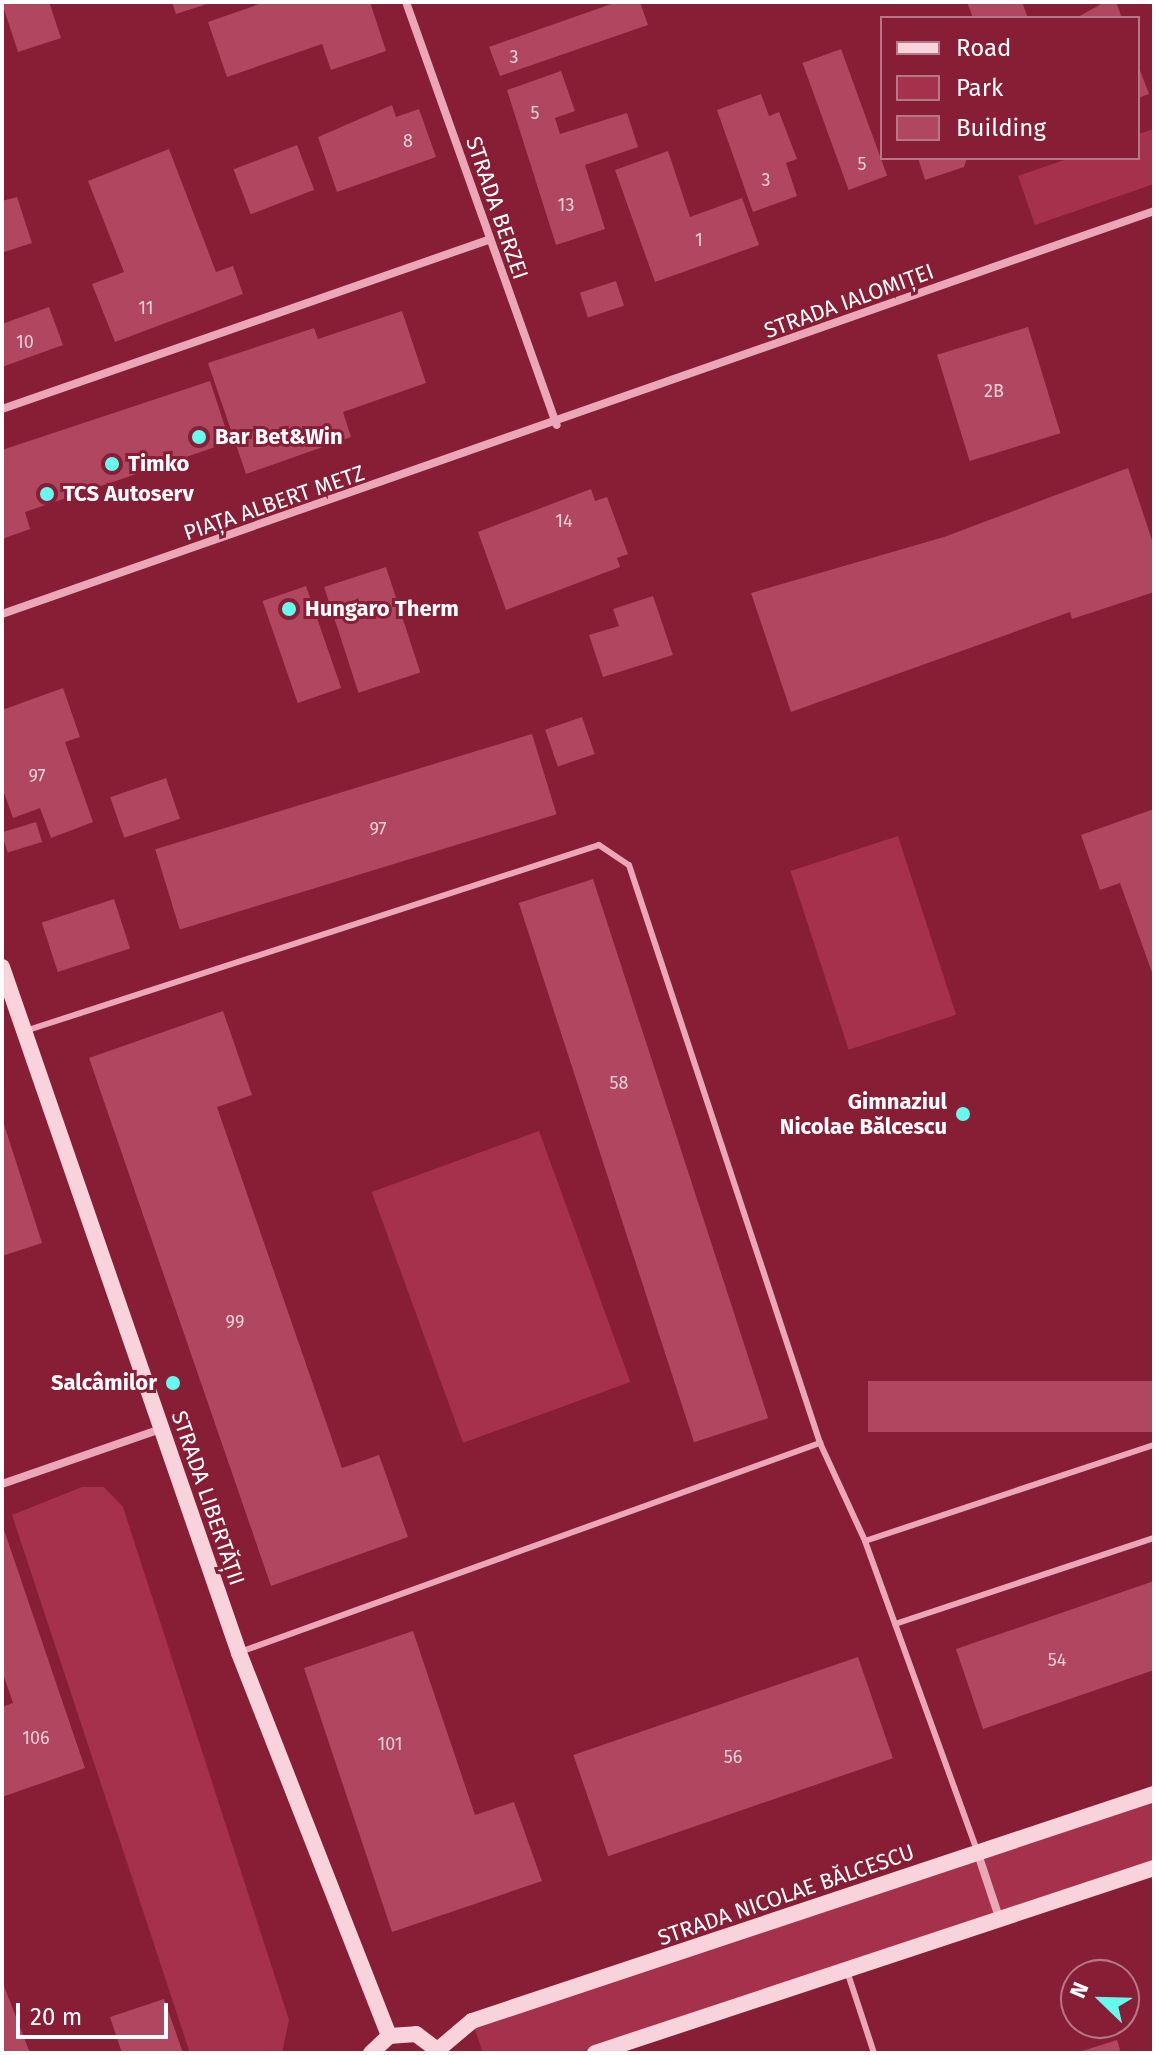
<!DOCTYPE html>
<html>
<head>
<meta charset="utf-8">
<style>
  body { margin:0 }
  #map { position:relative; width:1156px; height:2055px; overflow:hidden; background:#871e35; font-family:"Fira Sans",sans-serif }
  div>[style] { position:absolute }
  .green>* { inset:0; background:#a5314d; transform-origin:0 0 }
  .building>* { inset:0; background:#b0465f; transform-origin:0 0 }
  .lane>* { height:6px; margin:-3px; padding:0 3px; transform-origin:3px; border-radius:3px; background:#eba7b7 }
  .street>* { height:8px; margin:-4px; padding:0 4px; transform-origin:4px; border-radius:4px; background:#eba7b7 }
  .secondary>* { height:16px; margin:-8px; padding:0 8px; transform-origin:8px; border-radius:8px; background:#f8d3db }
  .dots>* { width:22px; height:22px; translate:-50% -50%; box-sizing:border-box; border:4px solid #871e35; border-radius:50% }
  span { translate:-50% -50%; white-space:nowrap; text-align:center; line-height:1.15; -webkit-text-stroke:6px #871e35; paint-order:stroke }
  .number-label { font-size:18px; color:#ebd1d7 }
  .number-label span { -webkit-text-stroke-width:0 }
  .street-label { font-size:22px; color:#fff }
  .poi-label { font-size:22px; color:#fff; font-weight:700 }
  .left { translate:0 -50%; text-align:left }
  .right { translate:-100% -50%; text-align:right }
  .frame { position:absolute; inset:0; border:4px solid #fff; pointer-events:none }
  .legend { position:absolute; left:880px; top:16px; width:260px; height:144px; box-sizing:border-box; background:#871e35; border:2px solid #b77886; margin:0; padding:10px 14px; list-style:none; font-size:24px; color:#fff }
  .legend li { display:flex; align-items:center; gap:16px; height:40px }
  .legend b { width:40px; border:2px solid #b77886 }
  .north { position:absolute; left:1060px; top:1959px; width:80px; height:80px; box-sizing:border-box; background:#871e35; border:2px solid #b77886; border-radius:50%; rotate:293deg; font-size:22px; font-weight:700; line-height:32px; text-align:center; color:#fff }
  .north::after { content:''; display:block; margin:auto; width:28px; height:36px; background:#66faef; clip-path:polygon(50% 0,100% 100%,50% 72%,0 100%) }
  .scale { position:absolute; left:16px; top:2003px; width:152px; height:36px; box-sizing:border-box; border:4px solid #fff; border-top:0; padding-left:10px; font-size:24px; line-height:28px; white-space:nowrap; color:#fff; -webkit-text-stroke:6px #871e35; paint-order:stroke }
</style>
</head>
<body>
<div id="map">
  <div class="green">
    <div style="clip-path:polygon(1154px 129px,1154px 184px,1035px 225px,1018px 176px,1070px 158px,1138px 158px,1138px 134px)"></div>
    <div style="left:898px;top:836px;width:188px;height:113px;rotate:72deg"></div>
    <div style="left:539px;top:1131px;width:267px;height:178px;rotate:70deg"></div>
    <div style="clip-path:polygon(82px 1487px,104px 1487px,123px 1507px,289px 2020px,282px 2053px,190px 2053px,12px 1515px)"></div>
    <div style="clip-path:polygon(1154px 1794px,1154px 1868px,595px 2053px,483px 2053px,472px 2021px)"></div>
  </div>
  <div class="building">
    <div style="clip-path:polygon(49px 2px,61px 38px,18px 52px,2px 3px)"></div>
    <div style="clip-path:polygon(172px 2px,210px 2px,210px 3px,176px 14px)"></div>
    <div style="clip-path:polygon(265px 2px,370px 2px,386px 51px,331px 70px,322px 44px,227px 77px,208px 22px)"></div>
    <div style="clip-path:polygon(617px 2px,640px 2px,648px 25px,500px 76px,489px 47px)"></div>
    <div style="clip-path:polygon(967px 2px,1022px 2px,1028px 18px,973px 18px)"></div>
    <div style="clip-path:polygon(1105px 2px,1116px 2px,1122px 18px,1076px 18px)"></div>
    <div style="left:841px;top:49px;width:135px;height:41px;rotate:70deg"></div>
    <div style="clip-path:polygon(1138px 65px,1149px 94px,1138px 98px)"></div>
    <div style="clip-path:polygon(561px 71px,575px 111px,555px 118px,560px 134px,627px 113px,638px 147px,585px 165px,605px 229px,556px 245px,507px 90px)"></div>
    <div style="clip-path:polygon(761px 94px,769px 116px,779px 112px,797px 159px,786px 163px,797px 196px,753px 212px,717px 110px)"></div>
    <div style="clip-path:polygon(392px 105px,396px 117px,419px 109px,436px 157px,337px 192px,318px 137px)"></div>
    <div style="left:297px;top:145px;width:48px;height:68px;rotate:69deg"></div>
    <div style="clip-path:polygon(169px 149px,216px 272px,233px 266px,243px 294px,115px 342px,92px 284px,124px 272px,88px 181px)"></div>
    <div style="clip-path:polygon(668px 151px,690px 217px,742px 198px,759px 245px,655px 282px,615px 170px)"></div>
    <div style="clip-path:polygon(918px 158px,967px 158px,964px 167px,925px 180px)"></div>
    <div style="clip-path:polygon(17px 197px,32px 243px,4px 252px,2px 201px)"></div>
    <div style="left:616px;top:281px;width:26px;height:38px;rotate:72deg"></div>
    <div style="clip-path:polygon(49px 307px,63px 345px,2px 367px,2px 324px)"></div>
    <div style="clip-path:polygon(402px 311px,426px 383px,343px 412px,351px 437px,246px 474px,208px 363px,314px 328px,318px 339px)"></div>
    <div style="left:1028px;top:327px;width:111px;height:95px;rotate:73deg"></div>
    <div style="clip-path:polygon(210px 381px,230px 442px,25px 512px,30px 529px,2px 539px,2px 450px)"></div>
    <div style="clip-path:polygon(1128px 468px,1154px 546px,1154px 592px,1072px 619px,1070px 612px,791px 712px,751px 593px,944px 537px)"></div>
    <div style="clip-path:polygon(591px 489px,595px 501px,607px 497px,628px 554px,617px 558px,620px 567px,506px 610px,478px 532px)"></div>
    <div style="left:386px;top:567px;width:111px;height:65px;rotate:72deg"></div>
    <div style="left:306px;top:586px;width:108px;height:46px;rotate:71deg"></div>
    <div style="clip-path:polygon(653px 596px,673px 655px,603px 677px,589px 635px,619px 626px,613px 609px)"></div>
    <div style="clip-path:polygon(63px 688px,80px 737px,65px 742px,93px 822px,51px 838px,40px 808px,13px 818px,2px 787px,2px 710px)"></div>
    <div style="left:582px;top:717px;width:39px;height:39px;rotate:71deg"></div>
    <div style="left:532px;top:734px;width:84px;height:394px;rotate:73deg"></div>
    <div style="left:166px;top:778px;width:43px;height:59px;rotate:71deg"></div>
    <div style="clip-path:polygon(1154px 809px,1154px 978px,1120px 883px,1100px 890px,1081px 835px)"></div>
    <div style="left:36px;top:822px;width:21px;height:36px;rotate:73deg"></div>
    <div style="left:593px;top:879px;width:567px;height:78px;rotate:72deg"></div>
    <div style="left:114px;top:899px;width:52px;height:76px;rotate:72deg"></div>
    <div style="clip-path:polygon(223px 1011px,252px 1095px,217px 1107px,342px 1468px,379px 1455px,408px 1537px,271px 1586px,89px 1058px)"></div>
    <div style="clip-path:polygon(2px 1118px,42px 1243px,2px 1256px)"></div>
    <div style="left:1154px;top:1381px;width:51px;height:286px;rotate:90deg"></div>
    <div style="clip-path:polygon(2px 1524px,85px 1768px,2px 1797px,2px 1707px,13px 1703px,2px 1671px)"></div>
    <div style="clip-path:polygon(1154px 1581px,1154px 1670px,983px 1729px,956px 1649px)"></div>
    <div style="clip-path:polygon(413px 1631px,475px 1815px,514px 1802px,542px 1881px,392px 1932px,304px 1668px)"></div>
    <div style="left:858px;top:1657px;width:107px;height:301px;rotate:71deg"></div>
    <div style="clip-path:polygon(4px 1986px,30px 2053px,2px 2053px)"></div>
    <div style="clip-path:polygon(164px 1999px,183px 2053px,122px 2053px,110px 2017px)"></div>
    <div style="clip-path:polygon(1117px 2040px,1121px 2053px,1080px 2053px,1079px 2052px)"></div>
  </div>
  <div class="lane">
    <div style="left:25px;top:1031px;width:603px;rotate:-17.95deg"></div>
    <div style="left:599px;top:845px;width:36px;rotate:34deg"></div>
    <div style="left:629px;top:865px;width:609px;rotate:71.71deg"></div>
    <div style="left:820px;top:1443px;width:108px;rotate:65.3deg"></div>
    <div style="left:865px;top:1541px;width:329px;rotate:70.1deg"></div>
    <div style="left:865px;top:1541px;width:305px;rotate:-18.4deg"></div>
    <div style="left:895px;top:1624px;width:273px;rotate:-18.4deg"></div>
    <div style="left:240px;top:1652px;width:617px;rotate:-19.82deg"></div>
    <div style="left:847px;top:1971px;width:86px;rotate:71.8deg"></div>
  </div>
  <div class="street">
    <div style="left:406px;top:2px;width:449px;rotate:70.4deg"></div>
    <div style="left:2px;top:409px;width:515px;rotate:-19.17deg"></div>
    <div style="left:2px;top:614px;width:1220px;rotate:-19.28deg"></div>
    <div style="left:2px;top:1484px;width:168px;rotate:-19.1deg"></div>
    <div style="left:978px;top:1854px;width:70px;rotate:71.6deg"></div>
  </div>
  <div class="secondary">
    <div style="left:2px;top:967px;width:726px;rotate:70.94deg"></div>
    <div style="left:239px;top:1653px;width:411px;rotate:68.6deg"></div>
    <div style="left:440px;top:2048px;width:42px;rotate:-40.2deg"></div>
    <div style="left:472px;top:2021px;width:719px;rotate:-18.41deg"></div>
    <div style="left:371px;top:2053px;width:25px;rotate:-43deg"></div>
    <div style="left:389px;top:2036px;width:27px;rotate:-4deg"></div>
    <div style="left:416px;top:2034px;width:31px;rotate:37deg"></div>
    <div style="left:595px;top:2053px;width:589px;rotate:-18.31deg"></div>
  </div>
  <div class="dots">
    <div style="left:199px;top:437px;background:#66faef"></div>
    <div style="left:112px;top:464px;background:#66faef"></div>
    <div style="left:47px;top:494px;background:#66faef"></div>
    <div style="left:289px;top:609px;background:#66faef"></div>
    <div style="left:963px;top:1114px;background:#66faef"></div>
    <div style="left:173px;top:1383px;background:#66faef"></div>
  </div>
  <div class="number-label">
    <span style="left:514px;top:57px">3</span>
    <span style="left:535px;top:113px">5</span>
    <span style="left:408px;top:141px">8</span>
    <span style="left:862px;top:164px">5</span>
    <span style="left:766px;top:180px">3</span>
    <span style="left:566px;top:205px">13</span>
    <span style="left:699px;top:240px">1</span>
    <span style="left:146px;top:308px">11</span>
    <span style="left:25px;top:342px">10</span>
    <span style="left:994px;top:391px">2B</span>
    <span style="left:564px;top:521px">14</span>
    <span style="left:37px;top:776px">97</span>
    <span style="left:378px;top:829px">97</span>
    <span style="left:619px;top:1083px">58</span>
    <span style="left:235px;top:1322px">99</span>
    <span style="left:1057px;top:1660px">54</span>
    <span style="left:36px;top:1738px">106</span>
    <span style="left:390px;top:1744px">101</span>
    <span style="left:733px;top:1757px">56</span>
  </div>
  <div class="street-label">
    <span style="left:497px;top:208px;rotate:71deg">STRADA BERZEI</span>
    <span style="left:849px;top:301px;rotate:-20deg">STRADA IALOMIȚEI</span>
    <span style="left:274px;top:503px;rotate:-19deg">PIAȚA ALBERT METZ</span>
    <span style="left:208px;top:1498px;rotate:71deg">STRADA LIBERTĂȚII</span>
    <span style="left:786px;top:1895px;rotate:-19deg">STRADA NICOLAE BĂLCESCU</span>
  </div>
  <div class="poi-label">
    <span class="left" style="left:215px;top:437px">Bar Bet&amp;Win</span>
    <span class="left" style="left:128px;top:464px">Timko</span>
    <span class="left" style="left:63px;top:494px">TCS Autoserv</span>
    <span class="left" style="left:305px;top:609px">Hungaro Therm</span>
    <span class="right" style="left:947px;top:1114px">Gimnaziul<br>Nicolae Bălcescu</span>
    <span class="right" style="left:157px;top:1383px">Salcâmilor</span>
  </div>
  <div class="frame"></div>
  <ul class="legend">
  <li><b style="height:10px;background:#f8d3db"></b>Road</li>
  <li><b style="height:22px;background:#a5314d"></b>Park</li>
  <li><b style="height:22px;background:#b0465f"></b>Building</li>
  </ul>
  <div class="north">N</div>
  <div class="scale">20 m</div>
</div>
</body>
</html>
